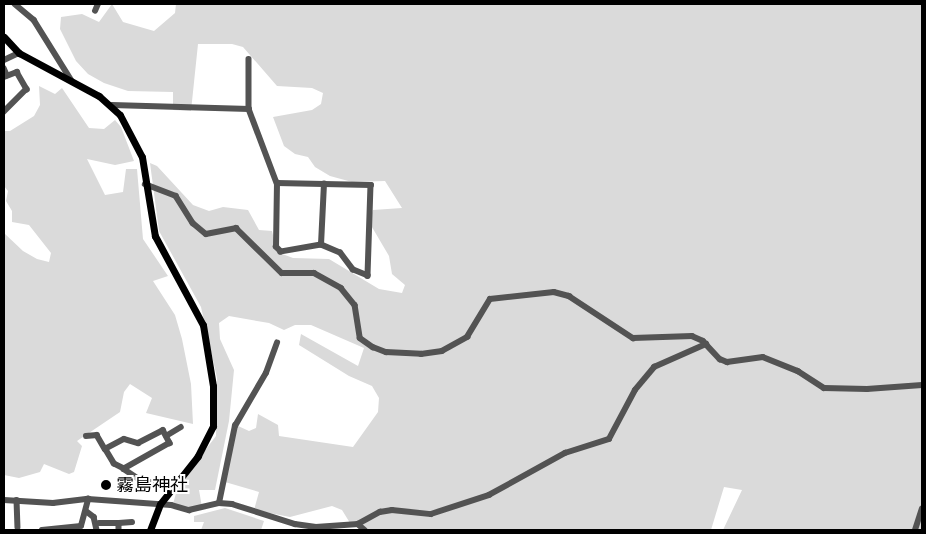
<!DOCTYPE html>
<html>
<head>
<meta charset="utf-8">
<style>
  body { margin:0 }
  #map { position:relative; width:926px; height:534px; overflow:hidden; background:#fff; font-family:"Fira Sans","Noto Sans JP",sans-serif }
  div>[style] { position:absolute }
  .green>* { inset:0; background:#dadada }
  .minor>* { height:5.5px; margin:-2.75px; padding:0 2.75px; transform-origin:2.75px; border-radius:2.75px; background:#535353 }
  .major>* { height:7px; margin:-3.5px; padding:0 3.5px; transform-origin:3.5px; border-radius:3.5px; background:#000 }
  .dots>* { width:14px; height:14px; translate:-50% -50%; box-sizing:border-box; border:2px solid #fff; border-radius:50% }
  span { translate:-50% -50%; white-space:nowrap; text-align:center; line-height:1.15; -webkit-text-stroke:4px #fff; paint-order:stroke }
  .poi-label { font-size:18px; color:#000 }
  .left { translate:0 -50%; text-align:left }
  .frame { position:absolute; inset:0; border:5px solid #000; pointer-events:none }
</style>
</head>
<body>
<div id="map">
  <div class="green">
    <div style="clip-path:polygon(112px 4px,123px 22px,154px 31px,175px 13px,176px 4px,922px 4px,922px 530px,723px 530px,742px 490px,724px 487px,711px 530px,368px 530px,350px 523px,342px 510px,332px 506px,290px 517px,254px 510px,259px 492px,225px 482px,236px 425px,249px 431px,256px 428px,258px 414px,278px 425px,279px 436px,353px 447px,378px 412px,379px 398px,372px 386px,349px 376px,299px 345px,301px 334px,358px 366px,364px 348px,311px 325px,295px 325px,284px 330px,269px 323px,229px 316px,219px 323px,220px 339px,234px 370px,229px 421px,215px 490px,199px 490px,202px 507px,187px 511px,173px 504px,178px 486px,216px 436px,217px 378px,201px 307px,159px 231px,150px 163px,157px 166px,193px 205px,209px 211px,223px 207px,248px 210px,259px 230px,272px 231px,277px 252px,293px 258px,329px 259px,379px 289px,402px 293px,405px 285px,392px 274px,389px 256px,369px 222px,373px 210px,402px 208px,385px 181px,352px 182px,330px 176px,315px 167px,308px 157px,295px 154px,284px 146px,273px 117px,312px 110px,321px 104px,323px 93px,312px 88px,277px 86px,243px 47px,232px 44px,198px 44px,191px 111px,173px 110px,173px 92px,128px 91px,104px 83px,88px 74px,76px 61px,60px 29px,61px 17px,82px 14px,99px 22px)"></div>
    <div style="clip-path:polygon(39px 86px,55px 94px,62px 88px,89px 128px,104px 129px,115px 120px,121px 127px,134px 161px,115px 165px,87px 159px,105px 195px,123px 192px,126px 169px,137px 169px,143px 239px,168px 276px,153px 281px,175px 315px,182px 339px,191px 384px,193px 424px,146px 413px,152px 398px,130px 384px,124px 392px,120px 412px,77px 441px,82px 446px,74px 472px,69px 474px,44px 464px,40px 472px,19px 478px,4px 475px,4px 233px,23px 251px,37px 259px,49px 262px,51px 253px,29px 225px,12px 222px,12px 211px,6px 201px,8px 191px,4px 186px,4px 131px,10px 131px,34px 116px,40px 105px)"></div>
    <div style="clip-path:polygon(225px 508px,264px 521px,261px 530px,201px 530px,204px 522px,194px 522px,194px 516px)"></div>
  </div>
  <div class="minor">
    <div style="left:15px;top:4px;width:25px;rotate:40deg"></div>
    <div style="left:34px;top:20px;width:72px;rotate:58.1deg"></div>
    <div style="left:95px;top:11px;width:8px;rotate:-67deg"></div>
    <div style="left:249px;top:59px;width:50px;rotate:90deg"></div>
    <div style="left:249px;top:109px;width:79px;rotate:69.3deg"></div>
    <div style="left:4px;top:60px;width:17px;rotate:-25deg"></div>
    <div style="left:4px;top:68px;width:8px;rotate:67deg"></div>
    <div style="left:4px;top:77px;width:14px;rotate:-21deg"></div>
    <div style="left:17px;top:72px;width:20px;rotate:60deg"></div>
    <div style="left:27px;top:89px;width:33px;rotate:135deg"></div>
    <div style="left:112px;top:105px;width:137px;rotate:1.7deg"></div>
    <div style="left:277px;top:183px;width:94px;rotate:1.2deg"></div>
    <div style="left:371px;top:185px;width:91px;rotate:91.9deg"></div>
    <div style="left:368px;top:276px;width:16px;rotate:-158deg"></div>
    <div style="left:353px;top:270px;width:21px;rotate:-127deg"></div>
    <div style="left:340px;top:253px;width:21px;rotate:-157deg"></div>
    <div style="left:321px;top:245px;width:41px;rotate:170.1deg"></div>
    <div style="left:281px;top:252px;width:7px;rotate:-135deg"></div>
    <div style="left:276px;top:247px;width:64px;rotate:-89.1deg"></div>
    <div style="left:145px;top:184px;width:33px;rotate:21deg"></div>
    <div style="left:176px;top:196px;width:32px;rotate:58deg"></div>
    <div style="left:193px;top:223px;width:17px;rotate:40deg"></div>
    <div style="left:206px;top:234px;width:31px;rotate:-11deg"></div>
    <div style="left:236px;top:228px;width:64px;rotate:44.4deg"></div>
    <div style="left:282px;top:273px;width:32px"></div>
    <div style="left:314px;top:273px;width:31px;rotate:29deg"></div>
    <div style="left:341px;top:288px;width:22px;rotate:51deg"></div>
    <div style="left:355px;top:305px;width:33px;rotate:81deg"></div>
    <div style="left:360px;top:338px;width:16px;rotate:35deg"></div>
    <div style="left:373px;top:347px;width:14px;rotate:21deg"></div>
    <div style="left:386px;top:352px;width:35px;rotate:3deg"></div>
    <div style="left:421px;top:354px;width:21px;rotate:-8deg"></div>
    <div style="left:442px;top:351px;width:29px;rotate:-29deg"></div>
    <div style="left:467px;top:337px;width:44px;rotate:-58.8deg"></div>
    <div style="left:490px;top:299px;width:64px;rotate:-6.2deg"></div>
    <div style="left:554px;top:292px;width:16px;rotate:15deg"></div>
    <div style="left:569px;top:296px;width:77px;rotate:33.3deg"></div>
    <div style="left:633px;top:338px;width:59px;rotate:-1.9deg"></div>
    <div style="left:692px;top:336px;width:12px;rotate:24deg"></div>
    <div style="left:703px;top:341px;width:25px;rotate:47deg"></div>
    <div style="left:720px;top:359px;width:8px;rotate:23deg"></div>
    <div style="left:727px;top:362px;width:36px;rotate:-8deg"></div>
    <div style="left:763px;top:357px;width:38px;rotate:22deg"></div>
    <div style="left:798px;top:371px;width:31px;rotate:33deg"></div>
    <div style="left:824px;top:388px;width:43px;rotate:1.3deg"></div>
    <div style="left:867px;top:389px;width:55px;rotate:-4.2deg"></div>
    <div style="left:321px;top:245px;width:61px;rotate:-87.2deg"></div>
    <div style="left:86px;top:436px;width:11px;rotate:-5deg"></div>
    <div style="left:97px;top:435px;width:16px;rotate:60deg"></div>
    <div style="left:166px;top:436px;width:17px;rotate:-31deg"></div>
    <div style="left:124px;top:469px;width:11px;rotate:-153deg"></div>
    <div style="left:114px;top:464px;width:17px;rotate:-121deg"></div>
    <div style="left:105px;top:449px;width:21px;rotate:-28deg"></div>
    <div style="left:124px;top:439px;width:15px;rotate:16deg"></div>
    <div style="left:138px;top:443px;width:28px;rotate:-27deg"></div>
    <div style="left:163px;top:430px;width:15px;rotate:62deg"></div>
    <div style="left:170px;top:443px;width:53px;rotate:150.5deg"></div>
    <div style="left:124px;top:469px;width:18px;rotate:34deg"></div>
    <div style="left:139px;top:479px;width:32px;rotate:16deg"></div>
    <div style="left:4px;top:500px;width:49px;rotate:3.5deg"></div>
    <div style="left:53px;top:503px;width:35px;rotate:-7deg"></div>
    <div style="left:88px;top:499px;width:83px;rotate:4.1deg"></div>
    <div style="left:171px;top:505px;width:19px;rotate:16deg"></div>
    <div style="left:189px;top:510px;width:31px;rotate:-13deg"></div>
    <div style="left:219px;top:503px;width:13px;rotate:4deg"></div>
    <div style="left:232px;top:504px;width:66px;rotate:17.6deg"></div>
    <div style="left:295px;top:524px;width:21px;rotate:8deg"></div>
    <div style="left:316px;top:527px;width:42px;rotate:-4.1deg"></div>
    <div style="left:358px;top:524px;width:25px;rotate:-29deg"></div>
    <div style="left:380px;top:512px;width:12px;rotate:-9deg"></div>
    <div style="left:392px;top:510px;width:39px;rotate:6deg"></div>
    <div style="left:431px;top:514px;width:61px;rotate:-18.1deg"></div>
    <div style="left:489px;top:495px;width:87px;rotate:-28.9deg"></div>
    <div style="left:565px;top:453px;width:46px;rotate:-17.7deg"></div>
    <div style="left:609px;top:439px;width:55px;rotate:-62deg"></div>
    <div style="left:635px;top:390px;width:30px;rotate:-50deg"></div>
    <div style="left:654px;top:367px;width:57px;rotate:-23.9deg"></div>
    <div style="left:17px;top:500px;width:27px;rotate:88deg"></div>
    <div style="left:219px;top:503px;width:79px;rotate:-78.3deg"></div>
    <div style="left:235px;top:426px;width:61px;rotate:-59.7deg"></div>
    <div style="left:266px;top:373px;width:32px;rotate:-70deg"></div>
    <div style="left:86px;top:511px;width:10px;rotate:37deg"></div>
    <div style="left:94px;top:517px;width:13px;rotate:77deg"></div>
    <div style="left:99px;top:523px;width:20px"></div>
    <div style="left:119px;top:523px;width:7px;rotate:90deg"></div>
    <div style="left:119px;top:523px;width:13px;rotate:-4deg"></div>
    <div style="left:358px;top:524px;width:9px;rotate:41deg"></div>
    <div style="left:42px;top:530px;width:39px;rotate:-6deg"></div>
    <div style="left:81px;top:526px;width:28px;rotate:-75deg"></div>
    <div style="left:915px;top:530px;width:22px;rotate:-72deg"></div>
  </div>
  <div class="major">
    <div style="left:4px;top:37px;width:22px;rotate:47deg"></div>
    <div style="left:19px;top:53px;width:91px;rotate:28.3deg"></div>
    <div style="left:99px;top:96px;width:28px;rotate:42deg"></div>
    <div style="left:120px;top:115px;width:47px;rotate:62.4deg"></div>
    <div style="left:142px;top:157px;width:80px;rotate:80.7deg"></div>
    <div style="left:155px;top:236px;width:101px;rotate:61.7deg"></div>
    <div style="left:203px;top:325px;width:62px;rotate:80.7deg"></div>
    <div style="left:213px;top:386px;width:40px;rotate:90deg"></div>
    <div style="left:213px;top:426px;width:34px;rotate:117deg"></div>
    <div style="left:198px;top:456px;width:61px;rotate:128.4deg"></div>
    <div style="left:160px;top:504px;width:28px;rotate:111deg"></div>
  </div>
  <div class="dots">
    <div style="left:106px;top:485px;background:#000"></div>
  </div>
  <div class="poi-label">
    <span class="left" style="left:116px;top:485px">霧島神社</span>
  </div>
  <div class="frame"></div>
</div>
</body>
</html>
